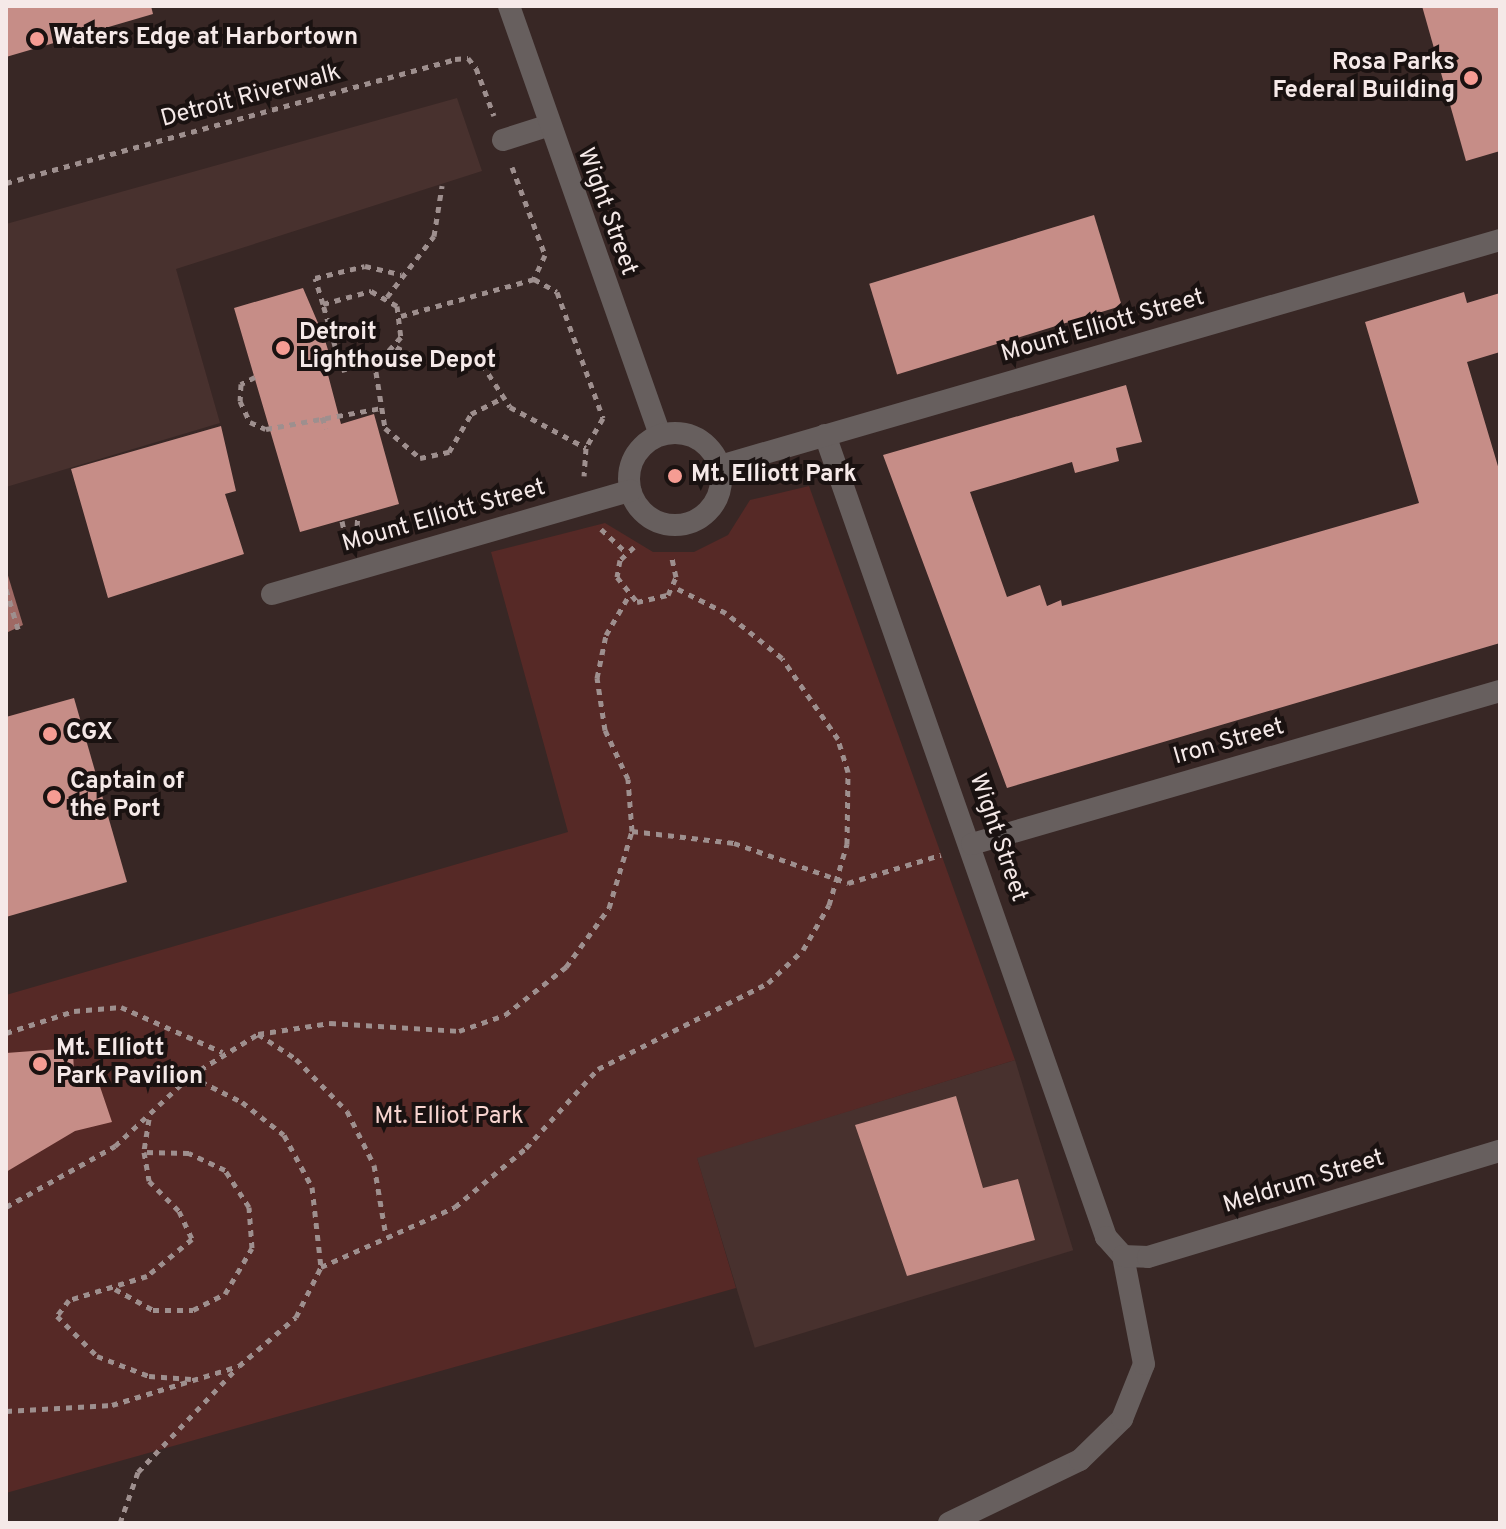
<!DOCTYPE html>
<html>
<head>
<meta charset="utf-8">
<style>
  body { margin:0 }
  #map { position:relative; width:1506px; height:1529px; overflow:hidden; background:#382725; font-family:Overpass,sans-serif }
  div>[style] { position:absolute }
  .built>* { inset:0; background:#48312e; transform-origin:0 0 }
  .green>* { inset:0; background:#562926 }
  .water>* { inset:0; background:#9f6964 }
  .building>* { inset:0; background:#c68d87; transform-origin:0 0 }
  .path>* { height:5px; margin-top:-2.5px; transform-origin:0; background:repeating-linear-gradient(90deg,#9e8f8e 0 6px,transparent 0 12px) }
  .service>* { height:22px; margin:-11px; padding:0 11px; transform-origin:11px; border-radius:11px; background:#675f5e }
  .minor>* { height:22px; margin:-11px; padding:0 11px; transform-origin:11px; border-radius:11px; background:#675f5e }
  .minor>.ring { margin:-11px; padding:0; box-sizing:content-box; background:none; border:22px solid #675f5e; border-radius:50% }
  .dots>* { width:22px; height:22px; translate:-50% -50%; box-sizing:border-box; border:4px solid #1a1211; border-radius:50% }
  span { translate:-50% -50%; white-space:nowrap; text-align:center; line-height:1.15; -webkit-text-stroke:8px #1a1211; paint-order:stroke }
  .poi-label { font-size:24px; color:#f5e9e8; font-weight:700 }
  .left { translate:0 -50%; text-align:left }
  .right { translate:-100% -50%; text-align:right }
  .street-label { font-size:24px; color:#f5e9e8 }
  .park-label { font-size:24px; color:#f7d4cf }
  .frame { position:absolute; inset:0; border:8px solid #f5e9e8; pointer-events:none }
</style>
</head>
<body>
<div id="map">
  <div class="built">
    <div style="clip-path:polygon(457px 98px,482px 171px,176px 269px,220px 423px,6px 487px,6px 224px)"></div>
    <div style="left:1015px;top:1060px;width:199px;height:333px;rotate:73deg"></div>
  </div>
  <div class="green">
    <div style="clip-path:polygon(809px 486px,1015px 1060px,697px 1158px,736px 1288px,6px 1493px,6px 995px,568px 832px,491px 552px,605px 523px,653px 552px,694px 552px,728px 535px,750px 500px)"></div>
  </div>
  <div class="water">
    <div style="clip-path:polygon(6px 569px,23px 625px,6px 633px)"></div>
  </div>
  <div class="building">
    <div style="clip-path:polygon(6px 6px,151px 6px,153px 14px,6px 57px)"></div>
    <div style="clip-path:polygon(1422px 6px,1500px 6px,1500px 151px,1466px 161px)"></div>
    <div style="left:1094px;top:215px;width:95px;height:235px;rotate:73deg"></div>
    <div style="clip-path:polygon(303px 288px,324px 337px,328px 350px,322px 352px,341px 424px,374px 414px,399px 504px,300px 532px,234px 308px)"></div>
    <div style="clip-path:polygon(1464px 292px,1467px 303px,1500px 293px,1500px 352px,1467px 362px,1500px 473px,1500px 643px,1007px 788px,883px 455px,1126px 385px,1142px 442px,1116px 448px,1119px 461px,1075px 473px,1072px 462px,970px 492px,1007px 597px,1040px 585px,1047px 606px,1061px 600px,1062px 606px,1419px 503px,1365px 322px)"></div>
    <div style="clip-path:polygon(221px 426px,236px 491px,225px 494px,244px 554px,108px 598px,71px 469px)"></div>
    <div style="clip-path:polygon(74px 698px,127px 882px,6px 917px,6px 717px)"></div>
    <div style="clip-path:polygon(73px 1048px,74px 1076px,93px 1066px,112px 1122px,75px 1131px,6px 1172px,6px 1053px)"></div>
    <div style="clip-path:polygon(956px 1096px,983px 1188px,1018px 1179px,1035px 1240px,907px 1276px,855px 1125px)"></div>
  </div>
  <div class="path">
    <div style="left:512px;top:167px;width:94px;rotate:69.4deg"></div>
    <div style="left:545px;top:255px;width:26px;rotate:115deg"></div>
    <div style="left:534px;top:279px;width:26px;rotate:29deg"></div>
    <div style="left:557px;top:292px;width:134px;rotate:69.9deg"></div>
    <div style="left:603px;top:418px;width:34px;rotate:120deg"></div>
    <div style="left:586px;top:448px;width:28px;rotate:94deg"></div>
    <div style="left:6px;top:183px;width:466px;rotate:-15.4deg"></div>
    <div style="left:455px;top:59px;width:13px;rotate:-4deg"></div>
    <div style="left:468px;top:58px;width:13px;rotate:51deg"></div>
    <div style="left:476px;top:68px;width:51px;rotate:69.4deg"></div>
    <div style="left:371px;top:291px;width:30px;rotate:30deg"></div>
    <div style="left:397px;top:306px;width:31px;rotate:83deg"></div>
    <div style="left:401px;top:337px;width:30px;rotate:132deg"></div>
    <div style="left:381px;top:359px;width:41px;rotate:164.2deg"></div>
    <div style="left:342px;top:370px;width:69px;rotate:-106.1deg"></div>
    <div style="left:323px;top:304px;width:50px;rotate:-15.2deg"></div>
    <div style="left:387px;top:297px;width:77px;rotate:-52.4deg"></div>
    <div style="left:434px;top:236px;width:51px;rotate:-80.9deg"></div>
    <div style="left:323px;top:304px;width:27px;rotate:-107deg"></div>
    <div style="left:315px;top:278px;width:51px;rotate:-13.5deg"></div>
    <div style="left:365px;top:266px;width:37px;rotate:13deg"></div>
    <div style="left:401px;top:316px;width:138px;rotate:-15.5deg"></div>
    <div style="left:396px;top:347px;width:42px;rotate:27.2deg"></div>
    <div style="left:433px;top:366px;width:49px;rotate:-2.3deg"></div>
    <div style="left:482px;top:364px;width:51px;rotate:56.9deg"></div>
    <div style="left:510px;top:407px;width:86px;rotate:28.3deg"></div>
    <div style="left:374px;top:360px;width:69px;rotate:80.8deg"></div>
    <div style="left:385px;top:428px;width:46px;rotate:40.6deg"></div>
    <div style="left:420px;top:458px;width:30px;rotate:-12deg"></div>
    <div style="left:449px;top:452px;width:44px;rotate:-59.9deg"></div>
    <div style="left:471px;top:414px;width:38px;rotate:-27deg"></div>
    <div style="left:255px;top:377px;width:16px;rotate:153deg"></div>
    <div style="left:241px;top:384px;width:17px;rotate:93deg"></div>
    <div style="left:240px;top:401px;width:23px;rotate:65deg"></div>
    <div style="left:250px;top:422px;width:17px;rotate:24deg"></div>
    <div style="left:266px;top:429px;width:118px;rotate:-10.3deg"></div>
    <div style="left:322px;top:417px;width:12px;rotate:70deg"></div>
    <div style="left:342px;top:521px;width:14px;rotate:78deg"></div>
    <div style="left:601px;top:529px;width:34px;rotate:43deg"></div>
    <div style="left:356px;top:538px;width:22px;rotate:-85deg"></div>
    <div style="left:634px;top:547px;width:19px;rotate:137deg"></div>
    <div style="left:620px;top:560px;width:17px;rotate:100deg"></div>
    <div style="left:617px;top:577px;width:32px;rotate:51deg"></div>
    <div style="left:637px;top:602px;width:32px;rotate:-13deg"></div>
    <div style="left:668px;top:595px;width:20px;rotate:-66deg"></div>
    <div style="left:676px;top:577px;width:19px;rotate:-102deg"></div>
    <div style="left:6px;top:589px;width:42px;rotate:73.3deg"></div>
    <div style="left:632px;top:831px;width:103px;rotate:6.7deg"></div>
    <div style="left:734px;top:843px;width:121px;rotate:19.3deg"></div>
    <div style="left:848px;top:883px;width:97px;rotate:-16.8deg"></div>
    <div style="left:6px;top:1033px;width:71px;rotate:-17.9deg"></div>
    <div style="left:74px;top:1011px;width:47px;rotate:-4.9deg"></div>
    <div style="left:121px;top:1007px;width:111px;rotate:24deg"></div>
    <div style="left:258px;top:1034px;width:45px;rotate:33.3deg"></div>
    <div style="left:296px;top:1059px;width:73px;rotate:45.6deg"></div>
    <div style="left:347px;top:1111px;width:60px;rotate:63.4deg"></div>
    <div style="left:374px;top:1165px;width:72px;rotate:80.4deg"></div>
    <div style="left:190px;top:1076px;width:58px;rotate:26.6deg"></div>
    <div style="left:242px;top:1102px;width:53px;rotate:38.2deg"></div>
    <div style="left:284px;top:1135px;width:59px;rotate:61.7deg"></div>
    <div style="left:312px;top:1187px;width:81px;rotate:83.6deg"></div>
    <div style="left:149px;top:1119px;width:33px;rotate:99deg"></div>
    <div style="left:144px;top:1152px;width:29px;rotate:80deg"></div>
    <div style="left:149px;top:1181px;width:42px;rotate:45deg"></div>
    <div style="left:179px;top:1211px;width:31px;rotate:65deg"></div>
    <div style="left:192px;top:1239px;width:58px;rotate:140.6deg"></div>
    <div style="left:147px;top:1276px;width:82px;rotate:162.9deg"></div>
    <div style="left:69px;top:1300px;width:20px;rotate:127deg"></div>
    <div style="left:57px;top:1316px;width:57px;rotate:45deg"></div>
    <div style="left:97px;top:1356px;width:56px;rotate:21deg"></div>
    <div style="left:149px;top:1376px;width:42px;rotate:4.1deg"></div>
    <div style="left:6px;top:1207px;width:125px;rotate:-29.2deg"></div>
    <div style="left:115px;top:1146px;width:103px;rotate:-43deg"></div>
    <div style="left:190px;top:1076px;width:80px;rotate:-31.7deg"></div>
    <div style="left:258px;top:1034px;width:73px;rotate:-8.7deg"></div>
    <div style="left:330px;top:1023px;width:129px;rotate:3.5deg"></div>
    <div style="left:459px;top:1031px;width:49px;rotate:-19.2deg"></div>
    <div style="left:505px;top:1015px;width:78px;rotate:-38.2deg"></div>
    <div style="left:566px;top:967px;width:73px;rotate:-53.9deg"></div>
    <div style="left:609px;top:908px;width:80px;rotate:-73.4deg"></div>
    <div style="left:632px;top:831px;width:52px;rotate:-94.4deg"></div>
    <div style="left:628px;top:779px;width:54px;rotate:-115.1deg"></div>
    <div style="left:605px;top:730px;width:53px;rotate:-98.7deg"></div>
    <div style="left:597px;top:678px;width:44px;rotate:-78.2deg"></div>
    <div style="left:606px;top:635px;width:44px;rotate:-59.9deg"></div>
    <div style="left:115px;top:1289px;width:43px;rotate:28.9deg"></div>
    <div style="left:153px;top:1310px;width:40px"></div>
    <div style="left:193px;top:1310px;width:36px;rotate:-27deg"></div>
    <div style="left:225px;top:1294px;width:53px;rotate:-59.6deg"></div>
    <div style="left:252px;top:1248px;width:41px;rotate:-94.2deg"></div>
    <div style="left:249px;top:1207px;width:44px;rotate:-123deg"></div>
    <div style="left:225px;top:1170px;width:40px;rotate:-155deg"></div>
    <div style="left:189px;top:1153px;width:45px;rotate:-178.7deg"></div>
    <div style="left:6px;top:1411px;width:106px;rotate:-3.2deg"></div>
    <div style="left:112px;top:1405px;width:133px;rotate:-17.1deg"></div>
    <div style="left:239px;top:1366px;width:75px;rotate:-40.7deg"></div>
    <div style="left:296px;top:1317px;width:56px;rotate:-63.4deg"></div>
    <div style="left:321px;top:1267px;width:147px;rotate:-24.1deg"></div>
    <div style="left:455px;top:1207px;width:92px;rotate:-39.7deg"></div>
    <div style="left:526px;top:1148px;width:107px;rotate:-47.7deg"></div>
    <div style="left:598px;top:1069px;width:191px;rotate:-26.8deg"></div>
    <div style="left:768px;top:983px;width:48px;rotate:-43.3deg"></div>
    <div style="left:803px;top:950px;width:52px;rotate:-60deg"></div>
    <div style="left:829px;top:905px;width:64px;rotate:-73.6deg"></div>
    <div style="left:847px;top:844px;width:72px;rotate:-89.2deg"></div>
    <div style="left:848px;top:772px;width:34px;rotate:-107deg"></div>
    <div style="left:838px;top:739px;width:98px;rotate:-124.7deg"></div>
    <div style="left:782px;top:658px;width:72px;rotate:-141.2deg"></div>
    <div style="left:726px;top:613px;width:58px;rotate:-153.4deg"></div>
    <div style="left:120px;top:1523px;width:54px;rotate:-70.6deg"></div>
    <div style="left:138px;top:1472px;width:141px;rotate:-46.4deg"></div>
  </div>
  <div class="service">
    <div style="left:503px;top:140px;width:46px;rotate:-17.7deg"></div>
    <div style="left:949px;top:1523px;width:145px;rotate:-25.7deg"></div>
    <div style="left:1080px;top:1460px;width:59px;rotate:-44.3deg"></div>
    <div style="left:1122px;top:1419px;width:59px;rotate:-68.2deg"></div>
    <div style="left:1144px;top:1364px;width:110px;rotate:-101deg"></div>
  </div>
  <div class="minor">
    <div style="left:509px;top:6px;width:454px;rotate:70.6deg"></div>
    <div class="ring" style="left:629px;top:433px;width:70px;height:70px"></div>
    <div style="left:825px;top:435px;width:850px;rotate:70.69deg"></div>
    <div style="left:1106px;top:1237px;width:25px;rotate:48deg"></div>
    <div style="left:1123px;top:1256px;width:25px;rotate:2deg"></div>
    <div style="left:1148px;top:1257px;width:368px;rotate:-16.8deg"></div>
    <div style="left:720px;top:466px;width:812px;rotate:-16.16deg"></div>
    <div style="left:272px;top:594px;width:373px;rotate:-16.1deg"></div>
    <div style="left:972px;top:844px;width:550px;rotate:-16.16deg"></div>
  </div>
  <div class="dots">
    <div style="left:37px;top:39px;background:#f59c93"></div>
    <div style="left:1471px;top:78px;background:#f59c93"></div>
    <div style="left:283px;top:348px;background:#f59c93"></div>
    <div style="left:675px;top:476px;background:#f59c93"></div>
    <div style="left:50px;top:734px;background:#f59c93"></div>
    <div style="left:54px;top:797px;background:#f59c93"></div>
    <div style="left:40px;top:1064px;background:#f59c93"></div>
  </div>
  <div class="poi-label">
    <span class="left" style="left:53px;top:39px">Waters Edge at Harbortown</span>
    <span class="right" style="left:1455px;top:78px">Rosa Parks<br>Federal Building</span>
    <span class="left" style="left:299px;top:348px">Detroit<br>Lighthouse Depot</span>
    <span class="left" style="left:691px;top:476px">Mt. Elliott Park</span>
    <span class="left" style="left:66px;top:734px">CGX</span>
    <span class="left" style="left:70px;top:797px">Captain of<br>the Port</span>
    <span class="left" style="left:56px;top:1064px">Mt. Elliott<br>Park Pavilion</span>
  </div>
  <div class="street-label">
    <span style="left:251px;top:97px;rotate:-15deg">Detroit Riverwalk</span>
    <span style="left:606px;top:212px;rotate:70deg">Wight Street</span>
    <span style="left:1103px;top:327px;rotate:-16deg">Mount Elliott Street</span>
    <span style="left:444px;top:517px;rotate:-16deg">Mount Elliott Street</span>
    <span style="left:1229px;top:743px;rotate:-16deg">Iron Street</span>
    <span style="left:997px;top:838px;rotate:71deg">Wight Street</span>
    <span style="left:1304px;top:1183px;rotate:-17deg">Meldrum Street</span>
  </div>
  <div class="park-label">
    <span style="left:449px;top:1118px">Mt. Elliot Park</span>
  </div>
  <div class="frame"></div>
</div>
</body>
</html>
